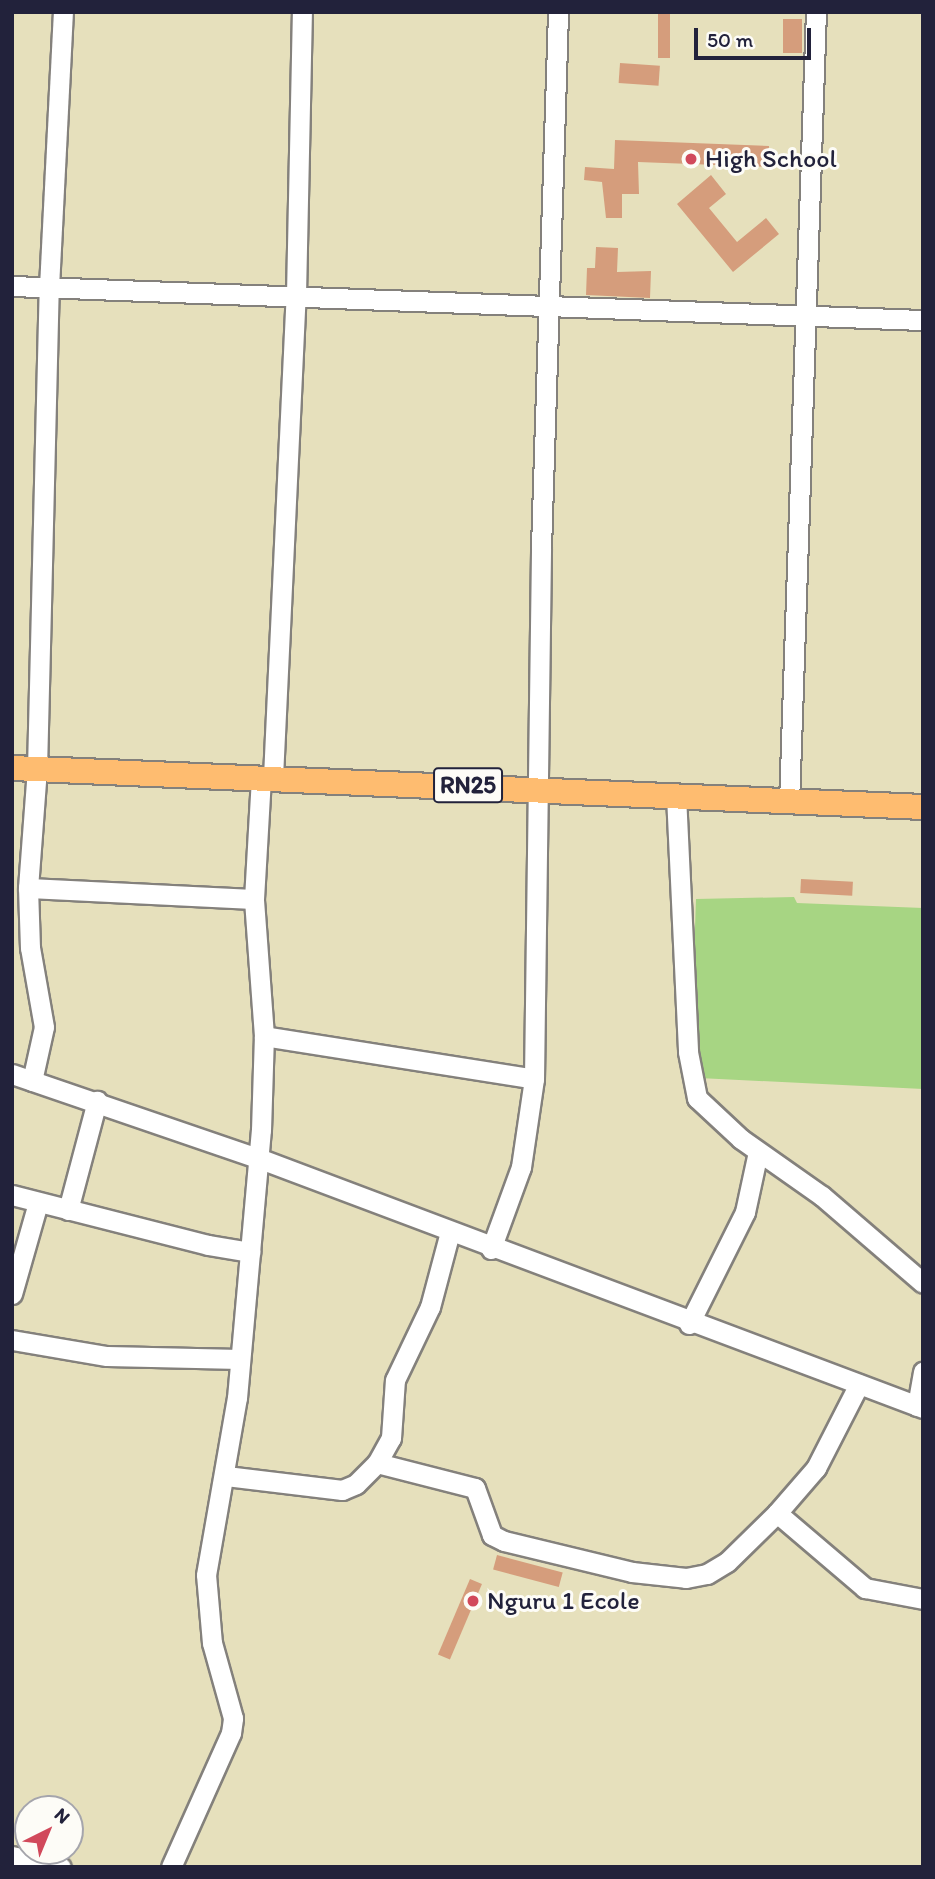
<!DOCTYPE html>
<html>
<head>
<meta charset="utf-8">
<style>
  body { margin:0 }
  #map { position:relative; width:935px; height:1879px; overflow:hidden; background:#e6e0bc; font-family:Itim,sans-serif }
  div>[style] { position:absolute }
  .green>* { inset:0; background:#a7d583 }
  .building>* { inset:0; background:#d59d7c; transform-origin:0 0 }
  .roads { filter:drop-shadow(2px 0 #84817c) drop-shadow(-2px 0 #84817c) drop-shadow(0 2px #84817c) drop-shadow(0 -2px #84817c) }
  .minor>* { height:19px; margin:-9.5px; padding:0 9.5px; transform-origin:9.5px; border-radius:9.5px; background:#fff }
  .major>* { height:24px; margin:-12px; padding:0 12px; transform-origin:12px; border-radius:12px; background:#febc70 }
  .dots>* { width:19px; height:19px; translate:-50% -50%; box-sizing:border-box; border:4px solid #fdfcf7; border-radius:50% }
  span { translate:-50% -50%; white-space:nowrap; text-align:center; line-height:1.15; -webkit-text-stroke:6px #fdfcf7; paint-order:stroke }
  .shield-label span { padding:2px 5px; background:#fdfcf7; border:2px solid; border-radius:5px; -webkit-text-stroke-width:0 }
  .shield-label { font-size:24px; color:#22223b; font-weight:700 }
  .poi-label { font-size:26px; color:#22223b }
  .left { translate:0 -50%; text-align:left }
  .frame { position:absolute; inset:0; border:14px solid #22223b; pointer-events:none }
  .north { position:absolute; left:14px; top:1795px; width:70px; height:70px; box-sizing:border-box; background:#fdfcf7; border:2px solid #a5a5ac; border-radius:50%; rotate:43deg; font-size:19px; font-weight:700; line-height:28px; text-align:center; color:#22223b }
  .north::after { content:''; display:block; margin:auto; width:24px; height:32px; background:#d1495b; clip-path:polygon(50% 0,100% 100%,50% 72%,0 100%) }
  .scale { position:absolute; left:694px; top:28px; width:117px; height:32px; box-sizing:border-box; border:4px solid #22223b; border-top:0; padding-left:9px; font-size:21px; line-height:24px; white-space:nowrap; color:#22223b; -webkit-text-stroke:5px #fdfcf7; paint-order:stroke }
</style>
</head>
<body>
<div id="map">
  <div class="green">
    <div style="clip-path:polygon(794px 897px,797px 903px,923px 908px,923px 1089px,699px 1078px,691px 1044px,696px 899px)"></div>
  </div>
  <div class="building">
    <div style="left:658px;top:12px;width:12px;height:46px"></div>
    <div style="left:783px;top:19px;width:19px;height:34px"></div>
    <div style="left:620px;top:63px;width:40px;height:20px;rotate:4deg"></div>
    <div style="clip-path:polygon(615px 140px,769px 146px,768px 167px,638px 162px,639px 194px,622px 194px,622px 218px,606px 218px,602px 182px,584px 180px,585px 167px,614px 169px)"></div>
    <div style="clip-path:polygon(711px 175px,726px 194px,709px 208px,737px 242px,766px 218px,779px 234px,733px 272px,677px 204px)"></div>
    <div style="clip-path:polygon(596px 247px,618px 248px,617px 272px,651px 271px,650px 298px,586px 295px,587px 268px,595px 268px)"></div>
    <div style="left:801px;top:879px;width:52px;height:14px;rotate:3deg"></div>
    <div style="left:497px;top:1555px;width:68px;height:15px;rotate:15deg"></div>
    <div style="left:470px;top:1579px;width:13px;height:82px;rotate:23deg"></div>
  </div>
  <div class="roads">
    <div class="minor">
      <div style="left:12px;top:286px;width:912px;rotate:2.14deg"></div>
      <div style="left:273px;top:777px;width:483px;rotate:-87.3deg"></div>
      <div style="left:296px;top:295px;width:283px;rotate:-88.8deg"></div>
      <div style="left:676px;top:795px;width:257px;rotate:87.3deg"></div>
      <div style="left:688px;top:1052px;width:47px;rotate:78.9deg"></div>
      <div style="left:697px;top:1098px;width:60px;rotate:43deg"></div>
      <div style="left:741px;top:1139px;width:99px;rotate:35.1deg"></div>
      <div style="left:822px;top:1196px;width:133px;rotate:40.7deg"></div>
      <div style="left:789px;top:803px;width:791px;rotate:-88.05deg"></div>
      <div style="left:28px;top:888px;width:226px;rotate:2.8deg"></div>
      <div style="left:264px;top:1036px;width:273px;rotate:9deg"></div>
      <div style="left:12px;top:1074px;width:260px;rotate:18.9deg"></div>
      <div style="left:258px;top:1158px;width:710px;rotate:20.6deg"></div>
      <div style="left:32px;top:1081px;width:55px;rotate:-77.5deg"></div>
      <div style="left:44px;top:1027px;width:80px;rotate:-100deg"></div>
      <div style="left:30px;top:948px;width:60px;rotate:-91.9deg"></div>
      <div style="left:28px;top:888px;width:119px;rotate:-85.7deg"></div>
      <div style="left:37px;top:769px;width:482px;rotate:-88.6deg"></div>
      <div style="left:49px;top:287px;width:275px;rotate:-87.1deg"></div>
      <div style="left:12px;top:1195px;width:202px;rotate:14.3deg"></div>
      <div style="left:208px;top:1245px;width:43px;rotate:9.5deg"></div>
      <div style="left:68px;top:1210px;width:113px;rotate:-75.1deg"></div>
      <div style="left:491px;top:1249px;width:87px;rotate:-69.9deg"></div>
      <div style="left:521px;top:1167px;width:89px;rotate:-81.6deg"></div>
      <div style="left:534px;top:1079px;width:531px;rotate:-89.24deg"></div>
      <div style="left:541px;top:548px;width:536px;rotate:-88.18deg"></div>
      <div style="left:12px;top:1294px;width:95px;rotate:-74.1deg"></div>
      <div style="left:689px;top:1324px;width:125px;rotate:-63.4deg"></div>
      <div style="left:745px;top:1212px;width:61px;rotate:-77.8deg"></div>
      <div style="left:12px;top:1340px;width:96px;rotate:9.6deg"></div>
      <div style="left:107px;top:1356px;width:133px;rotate:1.3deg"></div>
      <div style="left:917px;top:1406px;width:35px;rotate:-80deg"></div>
      <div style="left:377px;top:1463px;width:101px;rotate:14.3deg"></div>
      <div style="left:475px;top:1488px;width:50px;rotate:70.1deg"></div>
      <div style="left:492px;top:1535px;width:13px;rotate:27deg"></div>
      <div style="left:504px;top:1541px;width:132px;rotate:13.6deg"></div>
      <div style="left:632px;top:1572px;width:54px;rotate:6.3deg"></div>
      <div style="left:686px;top:1578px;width:21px;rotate:-11deg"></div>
      <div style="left:707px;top:1574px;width:23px;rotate:-31deg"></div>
      <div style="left:727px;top:1562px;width:70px;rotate:-44.4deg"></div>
      <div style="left:777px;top:1513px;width:60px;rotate:-49.1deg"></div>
      <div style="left:816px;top:1468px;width:94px;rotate:-62.9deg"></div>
      <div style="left:226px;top:1476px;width:117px;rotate:6.9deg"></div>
      <div style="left:342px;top:1490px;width:15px;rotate:-23deg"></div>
      <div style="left:356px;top:1484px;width:30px;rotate:-45deg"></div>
      <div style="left:377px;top:1463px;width:29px;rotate:-61deg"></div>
      <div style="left:391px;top:1438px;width:58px;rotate:-86.1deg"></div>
      <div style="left:395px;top:1380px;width:81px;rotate:-64.4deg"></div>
      <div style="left:430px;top:1307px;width:78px;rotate:-75.1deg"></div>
      <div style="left:777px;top:1513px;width:116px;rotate:40.4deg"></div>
      <div style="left:865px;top:1588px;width:59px;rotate:10.7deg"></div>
      <div style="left:12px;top:1856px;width:50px;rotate:12.7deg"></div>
      <div style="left:171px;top:1867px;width:147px;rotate:-65.9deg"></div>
      <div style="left:231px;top:1733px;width:15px;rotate:-82deg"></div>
      <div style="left:233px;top:1718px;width:78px;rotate:-105.6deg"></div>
      <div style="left:212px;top:1643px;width:68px;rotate:-95deg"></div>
      <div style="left:206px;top:1575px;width:180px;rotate:-80.1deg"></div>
      <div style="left:237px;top:1398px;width:269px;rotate:-84.9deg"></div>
      <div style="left:261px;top:1130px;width:94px;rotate:-88.2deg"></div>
      <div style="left:264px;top:1036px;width:137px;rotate:-94.2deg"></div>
      <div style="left:254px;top:899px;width:122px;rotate:-86.7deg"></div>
    </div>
    <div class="major">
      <div style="left:12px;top:768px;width:912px;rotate:2.45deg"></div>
    </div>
  </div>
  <div class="dots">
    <div style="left:691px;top:159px;background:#d1495b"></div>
    <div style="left:473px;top:1601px;background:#d1495b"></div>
  </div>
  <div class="shield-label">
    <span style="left:468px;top:785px">RN25</span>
  </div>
  <div class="poi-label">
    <span class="left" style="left:705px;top:159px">High School</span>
    <span class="left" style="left:487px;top:1601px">Nguru 1 Ecole</span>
  </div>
  <div class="frame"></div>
  <div class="north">N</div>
  <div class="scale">50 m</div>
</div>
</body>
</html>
